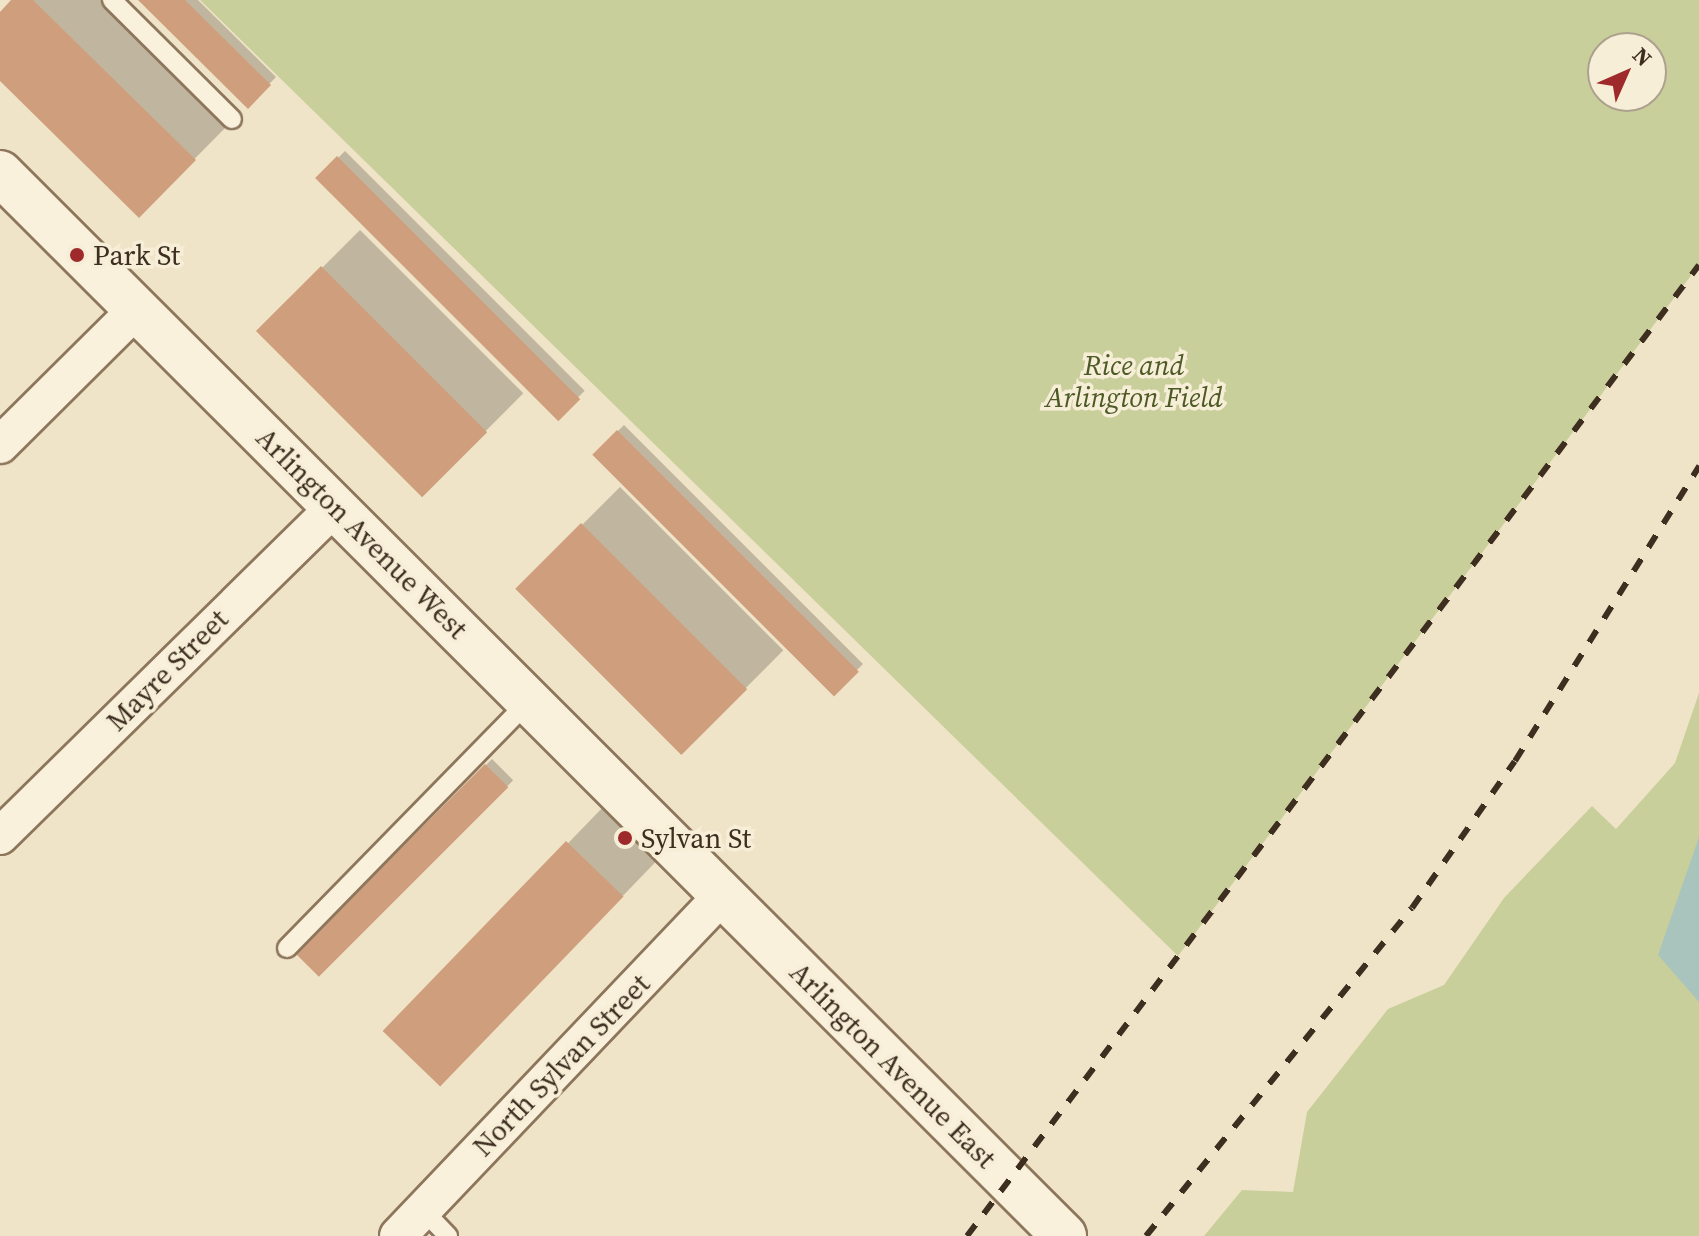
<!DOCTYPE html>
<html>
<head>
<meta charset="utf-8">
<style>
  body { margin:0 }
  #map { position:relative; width:1699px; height:1236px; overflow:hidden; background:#f0e4c8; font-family:"Source Serif 4",serif }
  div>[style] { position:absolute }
  .green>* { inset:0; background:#c9cf9b }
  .water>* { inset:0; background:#a9c4bc }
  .shadow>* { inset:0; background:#0003; transform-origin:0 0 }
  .building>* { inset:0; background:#cf9f7d; transform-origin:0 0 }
  .roads { filter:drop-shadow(2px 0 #8d765c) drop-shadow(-2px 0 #8d765c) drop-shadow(0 2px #8d765c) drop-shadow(0 -2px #8d765c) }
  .lane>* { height:18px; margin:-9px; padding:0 9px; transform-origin:9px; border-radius:9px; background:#faf1dc }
  .street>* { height:36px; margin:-18px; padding:0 18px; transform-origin:18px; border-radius:18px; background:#faf1dc }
  .secondary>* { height:44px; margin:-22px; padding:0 22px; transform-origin:22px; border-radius:22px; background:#faf1dc }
  .rail>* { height:6px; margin-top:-3px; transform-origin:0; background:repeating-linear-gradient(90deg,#3d2e20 0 14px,transparent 0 28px) }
  .dots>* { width:22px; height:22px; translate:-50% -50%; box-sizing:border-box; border:4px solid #f7eed8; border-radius:50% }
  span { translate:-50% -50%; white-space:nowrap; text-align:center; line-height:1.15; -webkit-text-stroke:7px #f7eed8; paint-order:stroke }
  .poi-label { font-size:28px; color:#3d2e20 }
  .left { translate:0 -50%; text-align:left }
  .park-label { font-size:28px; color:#4d5a26; font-style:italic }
  .street-label { font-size:28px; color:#3d2e20 }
  .north { position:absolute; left:1587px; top:32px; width:80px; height:80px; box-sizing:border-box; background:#f7eed8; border:2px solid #ada18e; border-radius:50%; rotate:45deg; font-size:22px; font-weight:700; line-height:32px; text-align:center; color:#3d2e20 }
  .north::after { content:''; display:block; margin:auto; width:28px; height:36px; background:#9e2a2b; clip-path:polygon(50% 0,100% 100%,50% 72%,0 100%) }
</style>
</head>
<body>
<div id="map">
  <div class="green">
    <div style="clip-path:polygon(evenodd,200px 0,1699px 0,1699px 265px,1178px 956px,200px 0,1603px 48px,1651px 48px,1651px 96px,1603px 96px,1603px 48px)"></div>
    <div style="clip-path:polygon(1699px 693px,1699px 1236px,1204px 1236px,1242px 1190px,1293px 1192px,1307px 1112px,1388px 1009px,1444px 985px,1504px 898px,1592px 806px,1616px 829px,1675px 763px)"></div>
  </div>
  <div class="water">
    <div style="clip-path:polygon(1699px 837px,1699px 1002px,1658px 955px)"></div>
  </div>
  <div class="shadow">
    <div style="clip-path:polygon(14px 0,108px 0,232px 121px,139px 215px,0 79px,0 14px)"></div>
    <div style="clip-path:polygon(141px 0,198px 0,276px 77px,248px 106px)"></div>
    <div style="left:345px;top:151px;width:339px;height:38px;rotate:45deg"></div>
    <div style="left:360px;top:230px;width:231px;height:143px;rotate:45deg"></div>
    <div style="left:624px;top:425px;width:338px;height:42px;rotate:45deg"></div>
    <div style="left:620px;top:487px;width:231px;height:144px;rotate:45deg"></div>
    <div style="left:492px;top:759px;width:30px;height:275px;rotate:45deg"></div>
    <div style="left:605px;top:805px;width:76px;height:315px;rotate:44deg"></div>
  </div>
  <div class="building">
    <div style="clip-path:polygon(11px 0,33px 0,196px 160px,139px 218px,0 81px,0 12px)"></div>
    <div style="clip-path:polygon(138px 0,185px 0,271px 85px,248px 109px)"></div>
    <div style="left:337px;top:156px;width:344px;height:31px;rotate:45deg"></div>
    <div style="left:321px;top:266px;width:235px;height:92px;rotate:45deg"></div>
    <div style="left:617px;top:430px;width:342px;height:35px;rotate:45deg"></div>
    <div style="left:581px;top:523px;width:235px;height:93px;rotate:45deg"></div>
    <div style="left:485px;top:764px;width:33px;height:268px;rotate:45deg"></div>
    <div style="left:566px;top:841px;width:80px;height:264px;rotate:44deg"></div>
  </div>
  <div class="roads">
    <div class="lane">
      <div style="left:112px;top:0;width:169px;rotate:44.8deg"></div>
      <div style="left:287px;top:948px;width:347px;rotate:-45.6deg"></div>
      <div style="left:423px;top:1210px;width:36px;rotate:46deg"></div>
    </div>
    <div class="street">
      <div style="left:0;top:445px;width:193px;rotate:-44.8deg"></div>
      <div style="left:0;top:836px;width:471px;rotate:-44.5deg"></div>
      <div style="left:398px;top:1236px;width:471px;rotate:-46.4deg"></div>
    </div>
    <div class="secondary">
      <div style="left:0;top:173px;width:1504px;rotate:44.97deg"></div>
    </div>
  </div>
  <div class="rail">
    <div style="left:967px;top:1236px;width:1216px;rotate:-52.99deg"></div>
    <div style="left:1146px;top:1236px;width:422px;rotate:-51deg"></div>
    <div style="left:1412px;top:908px;width:179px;rotate:-55deg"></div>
    <div style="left:1515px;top:761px;width:348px;rotate:-58deg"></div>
  </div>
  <div class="dots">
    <div style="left:77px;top:255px;background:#9e2a2b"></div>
    <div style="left:625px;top:838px;background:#9e2a2b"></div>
  </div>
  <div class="poi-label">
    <span class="left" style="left:93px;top:255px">Park St</span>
    <span class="left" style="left:641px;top:838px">Sylvan St</span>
  </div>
  <div class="park-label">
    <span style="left:1134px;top:381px">Rice and<br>Arlington Field</span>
  </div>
  <div class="street-label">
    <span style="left:362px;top:533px;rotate:45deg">Arlington Avenue West</span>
    <span style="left:167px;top:670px;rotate:-45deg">Mayre Street</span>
    <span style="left:561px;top:1065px;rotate:-46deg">North Sylvan Street</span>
    <span style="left:893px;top:1065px;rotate:45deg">Arlington Avenue East</span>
  </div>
  <div class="north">N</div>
</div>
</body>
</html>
